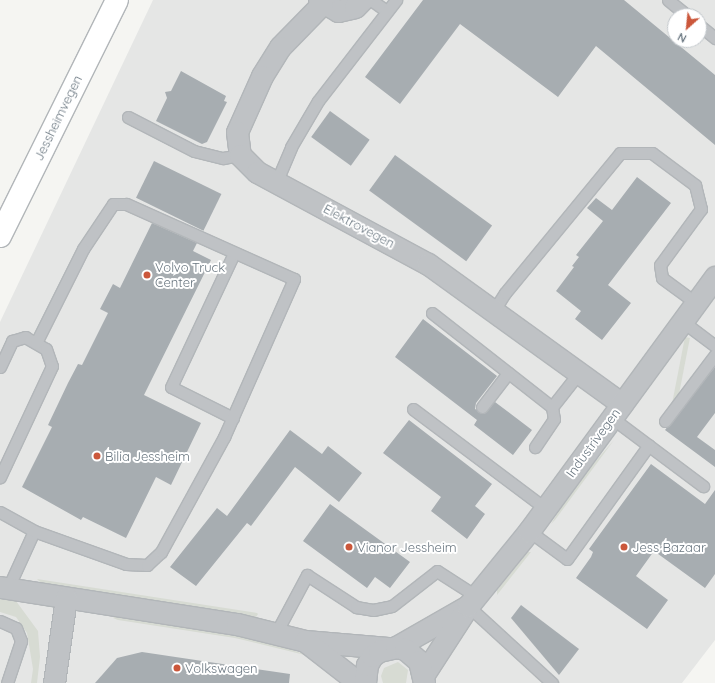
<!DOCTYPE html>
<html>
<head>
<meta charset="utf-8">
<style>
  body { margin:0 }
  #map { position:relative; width:715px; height:683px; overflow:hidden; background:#f5f5f2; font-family:Quicksand,sans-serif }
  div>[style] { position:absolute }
  .built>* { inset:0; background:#e5e6e5 }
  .green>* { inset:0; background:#d7dbd3; transform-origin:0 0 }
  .building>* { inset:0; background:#a7adb1; transform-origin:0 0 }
  .roads { filter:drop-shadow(1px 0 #b2b6b9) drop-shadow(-1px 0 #b2b6b9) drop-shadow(0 1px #b2b6b9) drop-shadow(0 -1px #b2b6b9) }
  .lane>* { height:11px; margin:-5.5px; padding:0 5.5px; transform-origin:5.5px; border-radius:5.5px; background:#bfc2c5 }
  .street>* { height:21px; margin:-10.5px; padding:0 10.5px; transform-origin:10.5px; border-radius:10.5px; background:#bfc2c5 }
  .primary>* { height:22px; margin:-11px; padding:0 11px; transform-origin:11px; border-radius:11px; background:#fff }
  .dots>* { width:11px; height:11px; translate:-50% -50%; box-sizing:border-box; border:2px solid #fff; border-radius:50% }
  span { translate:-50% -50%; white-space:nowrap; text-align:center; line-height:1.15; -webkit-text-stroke:4px #fff; paint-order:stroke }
  .street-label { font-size:13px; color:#68757f }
  .poi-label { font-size:13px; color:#68757f }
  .left { translate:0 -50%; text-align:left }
  .north { position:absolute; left:667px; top:8px; width:40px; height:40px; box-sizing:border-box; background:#fff; border:1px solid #c3c8cc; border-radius:50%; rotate:207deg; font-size:11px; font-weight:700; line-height:16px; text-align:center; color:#68757f }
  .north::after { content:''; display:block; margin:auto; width:14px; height:18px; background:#cb573b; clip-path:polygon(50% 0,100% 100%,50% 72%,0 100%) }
</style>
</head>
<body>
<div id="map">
  <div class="built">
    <div style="clip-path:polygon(evenodd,153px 0,715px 0,715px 640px,682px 683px,0 683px,0 322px,153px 0,675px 16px,699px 16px,699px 40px,675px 40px,675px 16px)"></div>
  </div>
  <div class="green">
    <div style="left:685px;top:337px;width:5px;height:92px;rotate:11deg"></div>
    <div style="clip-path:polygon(614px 440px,555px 520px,551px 524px,574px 486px)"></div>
    <div style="clip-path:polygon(528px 552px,531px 552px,497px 595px,497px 590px)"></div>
    <div style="clip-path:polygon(37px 579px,257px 613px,258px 614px,256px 617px,245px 616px,41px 583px)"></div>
    <div style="clip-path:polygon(0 598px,16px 601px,38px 631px,40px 657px,37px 683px,31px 683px,33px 669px,27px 633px,16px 617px,0 612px)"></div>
    <div style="clip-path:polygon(116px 615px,262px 639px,309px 656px,235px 638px,118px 620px,113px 618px)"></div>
    <div style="clip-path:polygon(398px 662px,408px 670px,406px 683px,383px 683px,381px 676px,384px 668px)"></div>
  </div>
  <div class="building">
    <div style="clip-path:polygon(423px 0,624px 0,715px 75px,715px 145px,596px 46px,558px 97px,460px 24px,400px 104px,365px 77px)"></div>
    <div style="clip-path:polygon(181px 71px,226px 96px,224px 101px,227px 102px,207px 142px,202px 144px,156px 121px,167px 98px,165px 92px,171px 91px)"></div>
    <div style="left:330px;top:111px;width:49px;height:32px;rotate:36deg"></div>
    <div style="left:395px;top:155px;width:120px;height:44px;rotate:36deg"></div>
    <div style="left:154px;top:161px;width:75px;height:41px;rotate:26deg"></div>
    <div style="clip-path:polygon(637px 177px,671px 203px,608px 285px,631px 303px,602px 340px,575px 319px,581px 311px,556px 291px,574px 267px,572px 266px,579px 257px,576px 255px,603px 221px,587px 208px,596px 198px,612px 210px)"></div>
    <div style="clip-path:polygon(152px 223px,197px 243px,193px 251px,211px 260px,144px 395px,201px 423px,171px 485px,156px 477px,126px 538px,83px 517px,81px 520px,22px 487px,52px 427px,48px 425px,68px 383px,78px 364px,82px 365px,108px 313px,100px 309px,113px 284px,120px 288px)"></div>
    <div style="clip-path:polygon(423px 319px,497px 376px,476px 403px,475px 409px,484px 414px,495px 402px,532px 430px,513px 455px,474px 425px,477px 420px,395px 357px)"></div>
    <div style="clip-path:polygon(715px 367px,715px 413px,697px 437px,715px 450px,715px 467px,665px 430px)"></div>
    <div style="clip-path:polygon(409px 420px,492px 484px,475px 506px,485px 514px,467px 539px,431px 511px,441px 497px,383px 453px)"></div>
    <div style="clip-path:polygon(290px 430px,322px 454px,328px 446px,362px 473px,339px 502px,295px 467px,251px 526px,247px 523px,196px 586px,170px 567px,217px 508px,227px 516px)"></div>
    <div style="clip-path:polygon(651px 464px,705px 504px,715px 490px,715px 574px,705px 588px,654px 551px,636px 576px,668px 600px,647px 629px,576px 578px,591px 557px,593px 552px,589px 549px)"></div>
    <div style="clip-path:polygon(330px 504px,410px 562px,390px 588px,375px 577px,367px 588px,303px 541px)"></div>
    <div style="clip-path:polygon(521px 605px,579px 649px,559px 675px,511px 618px)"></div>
    <div style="clip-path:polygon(142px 652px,290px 674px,289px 683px,95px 683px,117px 658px)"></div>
  </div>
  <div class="roads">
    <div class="lane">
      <div style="left:371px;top:0;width:19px;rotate:35deg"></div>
      <div style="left:668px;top:0;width:26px;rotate:39deg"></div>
      <div style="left:699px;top:25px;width:21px;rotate:39deg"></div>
      <div style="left:128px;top:117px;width:74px;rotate:27.3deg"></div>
      <div style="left:194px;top:151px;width:30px;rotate:14deg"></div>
      <div style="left:223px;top:158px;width:17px;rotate:-10deg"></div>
      <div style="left:276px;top:183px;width:39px;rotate:-67deg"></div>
      <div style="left:291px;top:147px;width:53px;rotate:-59.6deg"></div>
      <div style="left:318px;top:101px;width:128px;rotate:-52.3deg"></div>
      <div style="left:493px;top:312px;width:22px;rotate:-58deg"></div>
      <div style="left:505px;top:293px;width:181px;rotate:-50.6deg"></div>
      <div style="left:620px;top:153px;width:32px"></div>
      <div style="left:652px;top:153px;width:54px;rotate:36.7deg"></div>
      <div style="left:695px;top:185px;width:25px;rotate:76deg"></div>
      <div style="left:701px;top:209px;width:69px;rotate:126.2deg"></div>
      <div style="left:660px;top:265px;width:13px;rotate:81deg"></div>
      <div style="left:662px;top:278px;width:42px;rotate:36.3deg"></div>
      <div style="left:432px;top:313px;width:152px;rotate:38.1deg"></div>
      <div style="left:552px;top:407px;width:12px;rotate:81deg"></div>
      <div style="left:554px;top:419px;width:34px;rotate:124deg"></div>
      <div style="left:682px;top:321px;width:41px;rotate:37.1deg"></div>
      <div style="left:0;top:367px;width:29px;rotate:-65deg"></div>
      <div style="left:12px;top:341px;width:14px;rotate:-17deg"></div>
      <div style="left:25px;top:337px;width:24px;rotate:30deg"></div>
      <div style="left:46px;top:349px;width:18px;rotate:71deg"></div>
      <div style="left:52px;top:366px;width:123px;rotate:115.1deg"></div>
      <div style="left:482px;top:407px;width:43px;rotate:-52.6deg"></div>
      <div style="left:552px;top:407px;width:42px;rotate:-51.8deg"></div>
      <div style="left:413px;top:409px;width:165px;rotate:36.9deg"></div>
      <div style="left:233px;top:418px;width:69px;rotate:-153.4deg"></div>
      <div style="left:171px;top:387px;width:148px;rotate:-64.8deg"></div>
      <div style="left:612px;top:418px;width:114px;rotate:36.8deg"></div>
      <div style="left:665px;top:421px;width:83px;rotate:-52.9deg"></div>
      <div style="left:0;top:512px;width:39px;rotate:29deg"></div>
      <div style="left:34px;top:531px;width:63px;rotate:114.5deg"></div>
      <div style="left:34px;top:531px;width:98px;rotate:19.7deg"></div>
      <div style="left:126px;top:564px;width:21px;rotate:3deg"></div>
      <div style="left:147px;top:565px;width:19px;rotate:-43deg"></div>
      <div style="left:161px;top:552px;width:131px;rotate:-61.3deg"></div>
      <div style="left:224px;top:437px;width:173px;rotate:-66.1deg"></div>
      <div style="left:294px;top:279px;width:184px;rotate:-155.9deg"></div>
      <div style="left:126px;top:204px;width:13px;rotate:180deg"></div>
      <div style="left:113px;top:204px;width:54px;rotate:123.7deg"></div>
      <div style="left:83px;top:249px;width:105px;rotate:116.6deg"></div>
      <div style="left:529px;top:531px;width:47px;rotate:36.4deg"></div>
      <div style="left:567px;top:559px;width:140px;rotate:-54.3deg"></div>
      <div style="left:468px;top:606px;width:114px;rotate:42.5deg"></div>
      <div style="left:0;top:621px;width:17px;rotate:24deg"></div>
      <div style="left:16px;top:628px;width:14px;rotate:69deg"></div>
      <div style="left:21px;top:641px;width:44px;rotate:108.4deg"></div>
      <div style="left:276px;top:633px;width:66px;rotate:-61.9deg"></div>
      <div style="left:307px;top:575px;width:59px;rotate:33.1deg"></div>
      <div style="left:356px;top:607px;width:17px;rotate:10deg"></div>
      <div style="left:373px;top:610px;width:19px;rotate:-12deg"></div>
      <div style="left:392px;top:606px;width:57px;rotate:-37.9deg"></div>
      <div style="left:437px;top:571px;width:46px;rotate:32.7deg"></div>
    </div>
    <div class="street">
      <div style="left:319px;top:0;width:22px;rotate:30deg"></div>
      <div style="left:338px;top:11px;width:17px;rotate:-13deg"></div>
      <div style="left:355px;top:7px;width:10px;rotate:-45deg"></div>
      <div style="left:322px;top:4px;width:60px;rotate:134.3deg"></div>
      <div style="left:280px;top:47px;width:34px;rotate:122deg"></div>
      <div style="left:262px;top:76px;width:61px;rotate:114.1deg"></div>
      <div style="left:237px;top:132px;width:23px;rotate:83deg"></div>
      <div style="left:240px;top:155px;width:24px;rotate:45deg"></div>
      <div style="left:257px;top:172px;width:194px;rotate:28.3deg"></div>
      <div style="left:428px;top:264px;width:239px;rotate:35.8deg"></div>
      <div style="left:0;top:587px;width:240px;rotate:8.9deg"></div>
      <div style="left:237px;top:624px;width:70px;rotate:14deg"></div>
      <div style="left:305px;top:641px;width:83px;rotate:4.8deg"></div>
      <div style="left:305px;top:641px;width:68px;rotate:37.9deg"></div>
      <div style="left:396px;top:647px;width:83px;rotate:-29.7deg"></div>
      <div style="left:424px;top:674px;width:81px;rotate:-57.1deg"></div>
      <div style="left:468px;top:606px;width:97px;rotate:-50.9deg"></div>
      <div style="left:529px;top:531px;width:315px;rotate:-53.8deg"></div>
      <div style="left:54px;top:683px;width:86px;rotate:-82deg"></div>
      <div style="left:365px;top:683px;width:18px;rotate:-84deg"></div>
      <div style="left:367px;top:665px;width:10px;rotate:-61deg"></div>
      <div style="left:372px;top:656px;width:9px;rotate:-36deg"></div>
      <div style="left:379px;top:651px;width:17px;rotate:-13deg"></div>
      <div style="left:396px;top:647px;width:9px;rotate:13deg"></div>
      <div style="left:405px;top:649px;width:18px;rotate:41deg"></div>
      <div style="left:419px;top:661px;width:23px;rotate:77deg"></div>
    </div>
    <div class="primary">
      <div style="left:0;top:236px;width:263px;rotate:-63.6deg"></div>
    </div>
  </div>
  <div class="dots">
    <div style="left:147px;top:275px;background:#cb573b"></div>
    <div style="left:97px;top:456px;background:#cb573b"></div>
    <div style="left:349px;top:547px;background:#cb573b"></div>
    <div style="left:624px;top:547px;background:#cb573b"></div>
    <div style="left:177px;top:668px;background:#cb573b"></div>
  </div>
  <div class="street-label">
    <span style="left:58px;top:118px;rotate:-64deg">Jessheimvegen</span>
    <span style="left:359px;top:226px;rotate:28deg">Elektrovegen</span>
    <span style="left:593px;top:443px;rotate:-54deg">Industrivegen</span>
  </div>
  <div class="poi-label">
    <span class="left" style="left:155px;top:275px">Volvo Truck<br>Center</span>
    <span class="left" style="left:105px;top:456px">Bilia Jessheim</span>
    <span class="left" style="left:357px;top:547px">Vianor Jessheim</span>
    <span class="left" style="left:632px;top:547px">Jess Bazaar</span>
    <span class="left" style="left:185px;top:668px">Volkswagen</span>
  </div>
  <div class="north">N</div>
</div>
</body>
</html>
